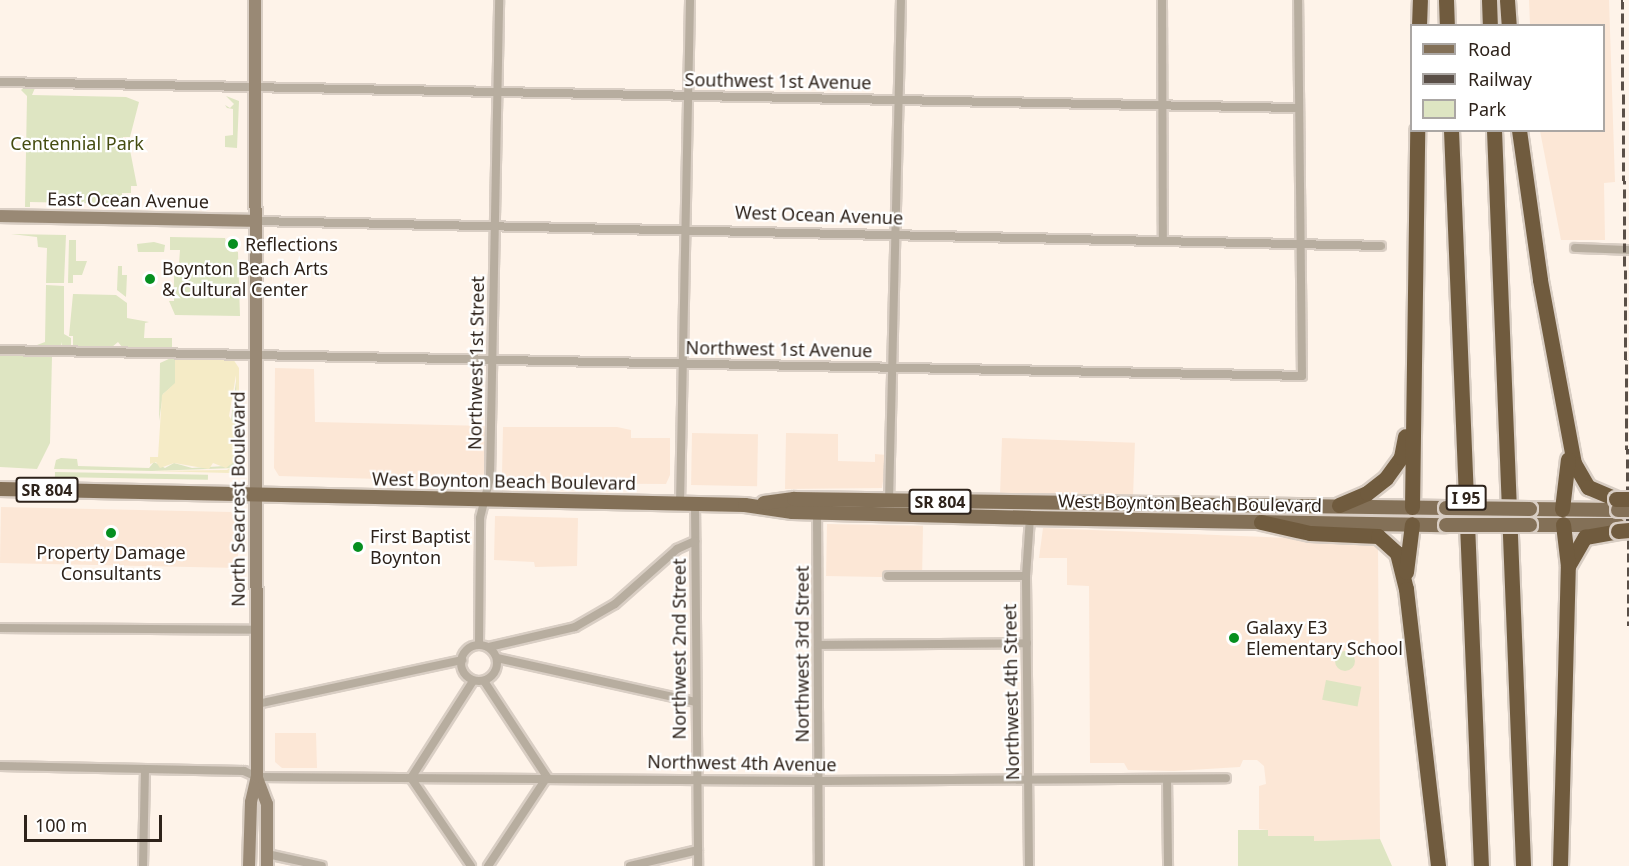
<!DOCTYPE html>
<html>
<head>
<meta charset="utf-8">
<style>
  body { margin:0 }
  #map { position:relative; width:1629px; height:866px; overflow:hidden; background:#fef3e9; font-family:"Noto Sans",sans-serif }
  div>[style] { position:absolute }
  .built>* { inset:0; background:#fce7d6; transform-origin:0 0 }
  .green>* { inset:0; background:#dee5c2; transform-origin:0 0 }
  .round { border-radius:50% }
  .sand>* { inset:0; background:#f5ebc6 }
  .roads { filter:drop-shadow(2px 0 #d9cec4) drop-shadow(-2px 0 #d9cec4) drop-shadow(0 2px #d9cec4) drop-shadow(0 -2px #d9cec4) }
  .street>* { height:8px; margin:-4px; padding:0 4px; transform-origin:4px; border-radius:4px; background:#b7ad9f }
  .street>.ring { margin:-4px; padding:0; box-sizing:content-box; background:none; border:8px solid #b7ad9f; border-radius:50% }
  .secondary>* { height:12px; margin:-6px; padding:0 6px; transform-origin:6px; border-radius:6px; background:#998975 }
  .primary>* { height:14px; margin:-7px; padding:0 7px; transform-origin:7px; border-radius:7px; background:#837057 }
  .highway>* { height:15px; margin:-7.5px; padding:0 7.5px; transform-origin:7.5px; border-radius:7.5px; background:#705b3e }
  .rail>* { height:3px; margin-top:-1.5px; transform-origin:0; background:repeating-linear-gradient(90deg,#5a4f47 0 9px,transparent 0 13.5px) }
  .bridges { filter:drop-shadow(2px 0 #d9cec4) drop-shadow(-2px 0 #d9cec4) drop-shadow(0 2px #d9cec4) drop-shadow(0 -2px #d9cec4) }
  .primary-bridge>* { height:14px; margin:-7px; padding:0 7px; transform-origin:7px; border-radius:7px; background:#837057 }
  .highway-bridge>* { height:15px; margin:-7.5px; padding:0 7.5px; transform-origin:7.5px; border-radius:7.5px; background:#705b3e }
  .dots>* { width:16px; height:16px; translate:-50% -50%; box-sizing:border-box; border:3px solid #fff; border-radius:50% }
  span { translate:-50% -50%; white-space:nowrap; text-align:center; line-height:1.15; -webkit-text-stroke:4.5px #fff; paint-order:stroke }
  .shield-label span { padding:2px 4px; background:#fff; border:2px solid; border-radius:4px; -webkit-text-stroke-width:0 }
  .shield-label { font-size:16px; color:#2e231b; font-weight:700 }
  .street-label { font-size:18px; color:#2e231b }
  .park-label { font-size:18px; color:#454c10 }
  .poi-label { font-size:18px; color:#2e231b }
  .left { translate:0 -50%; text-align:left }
  .legend { position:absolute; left:1410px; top:24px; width:195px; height:108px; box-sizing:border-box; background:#fff; border:2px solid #aba7a4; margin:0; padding:8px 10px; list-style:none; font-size:18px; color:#2e231b }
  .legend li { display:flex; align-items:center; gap:12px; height:30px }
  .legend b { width:30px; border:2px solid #aba7a4 }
  .scale { position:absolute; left:24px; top:815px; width:138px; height:27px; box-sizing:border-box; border:3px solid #2e231b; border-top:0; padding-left:8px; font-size:18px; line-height:21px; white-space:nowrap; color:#2e231b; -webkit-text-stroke:4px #fff; paint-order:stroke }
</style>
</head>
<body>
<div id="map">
  <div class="built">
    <div style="clip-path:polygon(1529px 0,1609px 0,1615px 182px,1604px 183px,1605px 240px,1561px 240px,1540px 131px,1604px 130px,1604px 26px,1530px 25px)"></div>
    <div style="clip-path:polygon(275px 368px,314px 369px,315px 422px,488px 426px,487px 464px,481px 482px,279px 476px,274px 468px)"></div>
    <div style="clip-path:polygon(503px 427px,617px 427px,631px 430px,631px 438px,670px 438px,670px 475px,666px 484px,513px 483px,502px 475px)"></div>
    <div style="left:692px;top:433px;width:66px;height:52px;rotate:1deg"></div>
    <div style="clip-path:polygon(786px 433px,838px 434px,838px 461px,875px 462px,875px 454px,887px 455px,882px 488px,785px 489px)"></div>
    <div style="left:1002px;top:438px;width:133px;height:55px;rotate:2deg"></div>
    <div style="clip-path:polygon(1px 507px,231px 512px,238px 519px,238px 568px,0 563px)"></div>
    <div style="clip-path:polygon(495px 516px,578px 518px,577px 566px,535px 567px,534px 562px,494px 560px)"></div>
    <div style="left:827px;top:524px;width:96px;height:52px;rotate:1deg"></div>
    <div style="clip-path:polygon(1043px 528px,1366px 541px,1378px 547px,1380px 839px,1314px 841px,1313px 836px,1268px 836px,1268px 830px,1259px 829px,1259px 786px,1266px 784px,1264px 766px,1257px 760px,1243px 760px,1240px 767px,1174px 771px,1128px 770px,1124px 763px,1090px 763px,1089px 586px,1067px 585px,1067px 558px,1039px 558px)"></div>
    <div style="clip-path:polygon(275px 733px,316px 733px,317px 768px,282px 768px,275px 762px)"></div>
  </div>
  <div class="green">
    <div style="clip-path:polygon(24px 87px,35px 88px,32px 95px,126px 97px,139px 102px,130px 137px,123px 137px,123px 150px,130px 150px,137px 186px,131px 186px,131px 193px,122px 193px,122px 204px,30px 202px,30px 207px,25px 207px,27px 96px,21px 90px)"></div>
    <div style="clip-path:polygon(226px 96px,239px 101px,237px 148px,225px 147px,225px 136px,233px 135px,233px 109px,227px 108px,225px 105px,230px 108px,234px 104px)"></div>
    <div style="clip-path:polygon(11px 234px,66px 235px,64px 283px,46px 283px,47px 248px,38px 247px,37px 237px)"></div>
    <div style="clip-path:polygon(170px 237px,225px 238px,228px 249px,238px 252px,240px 316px,175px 315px,169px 301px,174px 301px,174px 265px,179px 264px,180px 250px,170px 250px)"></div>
    <div style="clip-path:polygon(69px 240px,76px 240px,76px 261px,87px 261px,82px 275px,73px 275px,73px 283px,68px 283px)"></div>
    <div style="clip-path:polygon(154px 242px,165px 245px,164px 252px,138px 252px,137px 244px)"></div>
    <div style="clip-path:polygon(118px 266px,122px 266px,122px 275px,127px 275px,126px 297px,117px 290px)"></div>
    <div style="clip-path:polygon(46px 285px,64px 286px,64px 334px,71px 338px,71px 346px,62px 346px,62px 342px,61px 346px,37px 345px,45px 342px)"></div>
    <div style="clip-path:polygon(73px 294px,116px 295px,127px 303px,127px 318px,149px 322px,145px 323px,144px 338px,172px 338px,172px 348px,122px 347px,118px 342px,112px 347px,73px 346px,73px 336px,69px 336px)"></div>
    <div style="clip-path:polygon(0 355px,52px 356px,50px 443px,37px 469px,0 467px)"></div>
    <div style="clip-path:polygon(171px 358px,175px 358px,175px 384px,163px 394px,159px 421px,160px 363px)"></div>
    <div style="clip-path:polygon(237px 374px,239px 450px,234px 468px,152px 471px,54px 469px,56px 460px,61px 458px,77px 459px,78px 466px,149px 468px,154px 462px,165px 468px,174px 463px,192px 468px,225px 466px)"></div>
    <div style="left:55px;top:472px;width:153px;height:5px;rotate:1deg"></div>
    <div class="round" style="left:1335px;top:651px;width:20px;height:20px"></div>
    <div style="left:1326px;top:680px;width:36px;height:20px;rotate:11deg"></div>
    <div style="clip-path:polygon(1238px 830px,1268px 830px,1268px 836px,1314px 836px,1314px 841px,1380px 839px,1392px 866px,1238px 866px)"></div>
  </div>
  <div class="sand">
    <div style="clip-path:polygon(175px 358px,233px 359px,239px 368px,239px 467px,229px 473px,152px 471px,227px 470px,237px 463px,236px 375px,229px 416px,234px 424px,234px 462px,226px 468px,213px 463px,209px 469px,174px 463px,160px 468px,156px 462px,150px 464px,150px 457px,158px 457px,162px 395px,175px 383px)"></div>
  </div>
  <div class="roads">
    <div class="street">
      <div style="left:1162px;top:0;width:241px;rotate:89.8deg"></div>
      <div style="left:0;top:82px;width:1299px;rotate:1.15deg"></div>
      <div style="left:256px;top:221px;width:1125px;rotate:1.27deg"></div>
      <div style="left:1575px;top:248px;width:54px;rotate:2.1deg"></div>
      <div style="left:0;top:350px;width:1302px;rotate:1.14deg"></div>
      <div style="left:1302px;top:376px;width:376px;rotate:-90.6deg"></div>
      <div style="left:889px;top:501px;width:501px;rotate:-88.63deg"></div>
      <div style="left:680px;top:504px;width:504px;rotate:-88.86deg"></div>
      <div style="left:695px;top:504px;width:362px;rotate:89.5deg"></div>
      <div style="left:817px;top:513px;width:353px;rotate:89.7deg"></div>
      <div style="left:888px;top:576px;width:138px"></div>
      <div style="left:0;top:628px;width:257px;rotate:0.4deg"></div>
      <div style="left:479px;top:644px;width:126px;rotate:-89.5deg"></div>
      <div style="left:480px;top:518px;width:41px;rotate:-76deg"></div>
      <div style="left:490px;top:478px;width:478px;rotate:-88.9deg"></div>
      <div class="ring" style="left:461px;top:645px;width:28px;height:28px"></div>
      <div style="left:818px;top:645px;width:209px;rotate:-0.5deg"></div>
      <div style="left:489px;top:647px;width:88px;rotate:-13.1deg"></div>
      <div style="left:575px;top:627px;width:46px;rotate:-29.9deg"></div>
      <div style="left:615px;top:604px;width:83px;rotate:-41.6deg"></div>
      <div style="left:677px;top:549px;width:20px;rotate:-24deg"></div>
      <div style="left:497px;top:658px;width:203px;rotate:12.5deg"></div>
      <div style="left:484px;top:681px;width:115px;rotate:56.7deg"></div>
      <div style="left:547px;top:777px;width:107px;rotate:123.5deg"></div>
      <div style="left:257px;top:704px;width:210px;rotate:-12.1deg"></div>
      <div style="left:0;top:766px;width:244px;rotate:1.2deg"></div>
      <div style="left:244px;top:771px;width:14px;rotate:25deg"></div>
      <div style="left:257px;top:777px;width:562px;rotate:0.41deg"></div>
      <div style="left:819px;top:781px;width:407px;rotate:-0.4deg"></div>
      <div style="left:1167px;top:779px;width:87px;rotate:89.3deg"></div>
      <div style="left:267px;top:854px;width:56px;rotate:12.3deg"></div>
      <div style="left:143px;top:866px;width:97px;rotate:-88.8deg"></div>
      <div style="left:471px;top:866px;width:107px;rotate:-124.3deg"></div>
      <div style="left:411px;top:778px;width:115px;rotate:-57.4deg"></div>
      <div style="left:630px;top:866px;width:70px;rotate:-13.2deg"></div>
      <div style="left:1029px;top:866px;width:290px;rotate:-90.6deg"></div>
      <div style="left:1026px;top:576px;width:58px;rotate:-86.1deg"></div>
    </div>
    <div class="secondary">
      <div style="left:0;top:216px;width:256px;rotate:1.1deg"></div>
      <div style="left:257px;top:778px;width:28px;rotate:69deg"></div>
      <div style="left:267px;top:804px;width:62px;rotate:90deg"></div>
      <div style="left:249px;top:866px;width:64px;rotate:-88.2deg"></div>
      <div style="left:251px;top:802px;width:26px;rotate:-77deg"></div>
      <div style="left:257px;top:777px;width:777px;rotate:-90.15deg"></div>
    </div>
    <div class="primary">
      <div style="left:0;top:489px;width:745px;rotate:1.23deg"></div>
      <div style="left:745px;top:505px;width:48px;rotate:8.5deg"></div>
      <div style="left:792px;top:512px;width:238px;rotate:1.4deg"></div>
      <div style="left:1030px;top:518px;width:416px;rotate:1deg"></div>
      <div style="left:764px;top:503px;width:30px;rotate:-8deg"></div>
      <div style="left:794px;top:499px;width:652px;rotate:0.79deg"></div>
      <div style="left:1530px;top:509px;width:88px;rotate:0.7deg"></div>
      <div style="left:1530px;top:525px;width:88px"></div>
    </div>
    <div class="highway">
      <div style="left:1446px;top:0;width:26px;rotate:88deg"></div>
      <div style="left:1489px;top:0;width:26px;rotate:88deg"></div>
      <div style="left:1507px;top:0;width:26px;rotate:86deg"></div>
      <div style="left:1419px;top:26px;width:26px;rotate:-88deg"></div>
      <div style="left:1451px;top:130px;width:737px;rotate:87.67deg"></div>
      <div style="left:1494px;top:130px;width:737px;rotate:87.74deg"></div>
      <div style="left:1519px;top:130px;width:151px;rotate:82deg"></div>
      <div style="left:1540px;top:280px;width:186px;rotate:79.5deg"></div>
      <div style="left:1574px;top:463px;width:28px;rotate:60deg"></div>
      <div style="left:1588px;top:487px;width:30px;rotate:23deg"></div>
      <div style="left:1339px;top:505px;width:30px;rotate:-23deg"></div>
      <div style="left:1367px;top:493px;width:24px;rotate:-38deg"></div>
      <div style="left:1386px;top:478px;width:26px;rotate:-54deg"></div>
      <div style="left:1401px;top:457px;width:21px;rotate:-79deg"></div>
      <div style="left:1412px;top:507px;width:377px;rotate:-89.2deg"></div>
      <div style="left:1562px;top:509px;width:50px;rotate:-83.2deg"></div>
      <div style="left:1261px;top:522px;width:50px;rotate:12.7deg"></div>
      <div style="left:1310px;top:533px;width:68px;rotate:2.5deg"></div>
      <div style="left:1378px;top:536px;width:25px;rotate:42deg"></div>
      <div style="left:1397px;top:553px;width:37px;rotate:76deg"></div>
      <div style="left:1406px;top:589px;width:279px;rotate:83.4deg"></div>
      <div style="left:1568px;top:566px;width:34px;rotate:-60deg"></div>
      <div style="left:1585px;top:537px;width:34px;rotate:-10deg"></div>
      <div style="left:1406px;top:572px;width:48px;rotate:-82.9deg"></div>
      <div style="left:1560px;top:866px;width:300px;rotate:-88.5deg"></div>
      <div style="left:1568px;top:566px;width:42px;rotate:-96.8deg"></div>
    </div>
  </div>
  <div class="rail">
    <div style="left:1622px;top:0;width:626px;rotate:89.36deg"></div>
  </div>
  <div class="bridges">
    <div class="primary-bridge">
      <div style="left:1446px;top:508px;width:84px;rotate:0.7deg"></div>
      <div style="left:1618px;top:510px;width:11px"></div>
      <div style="left:1446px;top:525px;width:84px"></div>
    </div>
    <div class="highway-bridge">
      <div style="left:1616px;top:499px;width:13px"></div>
      <div style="left:1618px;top:531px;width:11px;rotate:-5deg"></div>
    </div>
  </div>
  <div class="dots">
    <div style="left:233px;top:244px;background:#068f20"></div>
    <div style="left:150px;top:279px;background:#068f20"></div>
    <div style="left:111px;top:533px;background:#068f20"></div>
    <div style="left:358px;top:547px;background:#068f20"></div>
    <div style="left:1234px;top:638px;background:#068f20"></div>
  </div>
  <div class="shield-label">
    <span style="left:47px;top:490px">SR 804</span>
    <span style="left:1466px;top:498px">I 95</span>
    <span style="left:940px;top:502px">SR 804</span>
  </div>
  <div class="street-label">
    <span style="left:778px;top:81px;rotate:1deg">Southwest 1st Avenue</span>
    <span style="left:128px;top:200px;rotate:1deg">East Ocean Avenue</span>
    <span style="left:819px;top:215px;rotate:2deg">West Ocean Avenue</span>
    <span style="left:779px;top:349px;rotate:1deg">Northwest 1st Avenue</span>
    <span style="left:476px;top:363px;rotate:-89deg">Northwest 1st Street</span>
    <span style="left:504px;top:481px;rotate:1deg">West Boynton Beach Boulevard</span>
    <span style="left:238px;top:499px;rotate:-90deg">North Seacrest Boulevard</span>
    <span style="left:1190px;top:503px;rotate:1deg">West Boynton Beach Boulevard</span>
    <span style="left:679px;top:649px;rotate:-90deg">Northwest 2nd Street</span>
    <span style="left:802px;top:654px;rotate:-90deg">Northwest 3rd Street</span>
    <span style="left:1011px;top:692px;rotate:-91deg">Northwest 4th Street</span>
    <span style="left:742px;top:763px;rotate:1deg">Northwest 4th Avenue</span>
  </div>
  <div class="park-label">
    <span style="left:77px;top:143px">Centennial Park</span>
  </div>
  <div class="poi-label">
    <span class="left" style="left:245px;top:244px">Reflections</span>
    <span class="left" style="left:162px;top:279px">Boynton Beach Arts<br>&amp; Cultural Center</span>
    <span class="left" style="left:370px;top:547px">First Baptist<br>Boynton</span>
    <span style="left:111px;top:563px">Property Damage<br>Consultants</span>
    <span class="left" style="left:1246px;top:638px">Galaxy E3<br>Elementary School</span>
  </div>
  <ul class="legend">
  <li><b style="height:8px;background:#837057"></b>Road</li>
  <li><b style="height:8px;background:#5a4f47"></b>Railway</li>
  <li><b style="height:16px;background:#dee5c2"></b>Park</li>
  </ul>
  <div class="scale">100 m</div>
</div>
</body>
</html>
